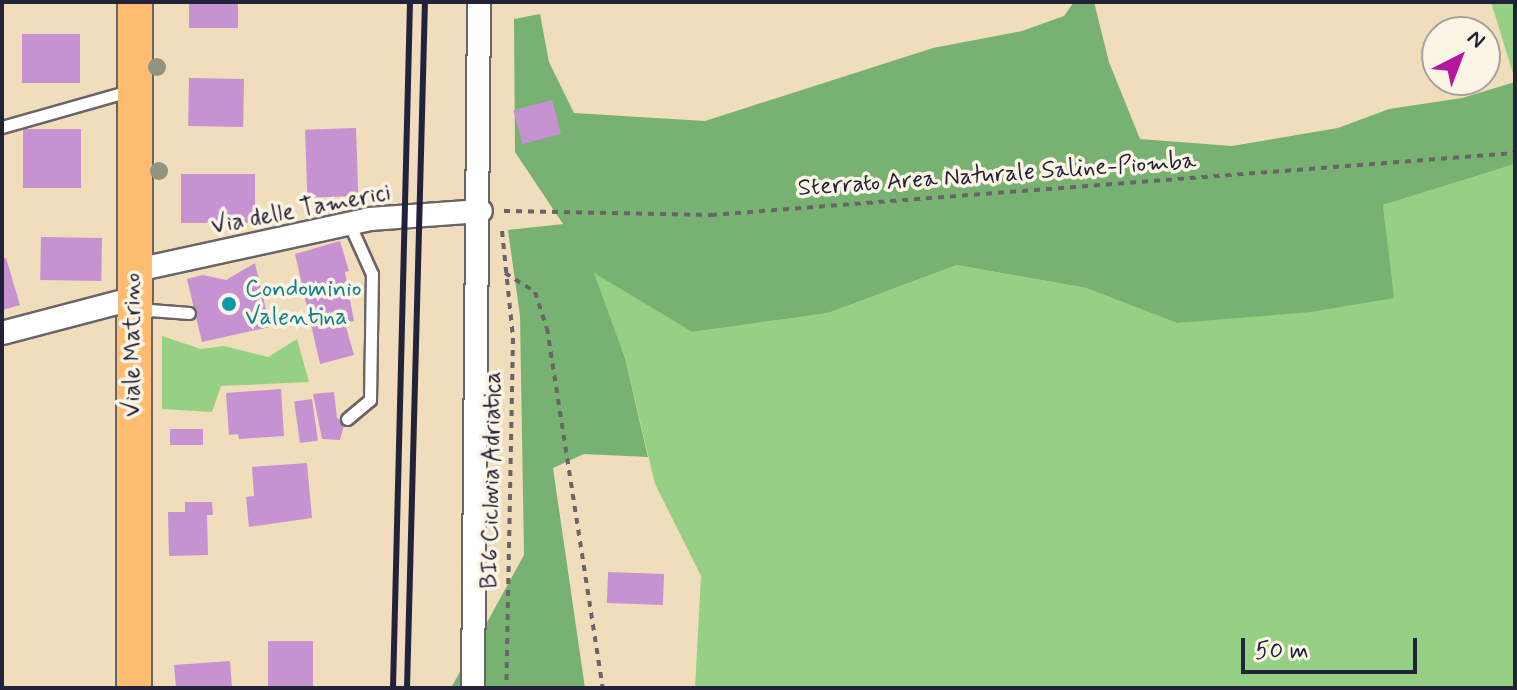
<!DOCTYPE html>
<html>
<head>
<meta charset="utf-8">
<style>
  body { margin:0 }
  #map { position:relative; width:1517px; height:690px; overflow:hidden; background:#efddbb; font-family:Mynerve,sans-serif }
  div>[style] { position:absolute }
  .green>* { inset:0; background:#96d084 }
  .forest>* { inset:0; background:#78b272 }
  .building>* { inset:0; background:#c692d1; transform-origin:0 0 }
  .path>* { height:4px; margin-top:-2px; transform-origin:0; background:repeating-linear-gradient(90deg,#6a6368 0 6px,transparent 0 12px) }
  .roads { filter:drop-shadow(2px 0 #6a6368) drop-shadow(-2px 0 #6a6368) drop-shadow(0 2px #6a6368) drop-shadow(0 -2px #6a6368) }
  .lane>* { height:11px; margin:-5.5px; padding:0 5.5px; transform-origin:5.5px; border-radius:5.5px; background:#fff }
  .street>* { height:22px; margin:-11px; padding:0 11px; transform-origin:11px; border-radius:11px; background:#fff }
  .primary>* { height:34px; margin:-17px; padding:0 17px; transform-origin:17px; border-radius:17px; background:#febc70 }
  .rail>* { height:6px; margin:-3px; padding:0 3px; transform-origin:3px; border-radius:3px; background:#22223b }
  .trees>* { width:18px; height:18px; margin:-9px; border-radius:50%; background:#929381 }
  .dots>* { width:22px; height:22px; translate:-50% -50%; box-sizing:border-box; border:4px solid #fcf5e5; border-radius:50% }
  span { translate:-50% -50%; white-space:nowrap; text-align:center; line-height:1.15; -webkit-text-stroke:7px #fcf5e5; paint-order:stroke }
  .street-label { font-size:24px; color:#22223b }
  .culture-label { font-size:24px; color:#0d838f }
  .left { translate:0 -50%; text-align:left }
  .frame { position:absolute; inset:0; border:4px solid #22223b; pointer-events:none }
  .north { position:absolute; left:1421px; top:16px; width:80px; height:80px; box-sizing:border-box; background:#fcf5e5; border:2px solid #a5a1a1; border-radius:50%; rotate:42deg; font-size:22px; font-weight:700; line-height:32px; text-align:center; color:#22223b }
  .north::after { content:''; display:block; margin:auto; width:28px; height:36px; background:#b5179e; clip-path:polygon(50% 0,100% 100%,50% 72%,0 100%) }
  .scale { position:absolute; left:1241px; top:638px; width:176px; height:36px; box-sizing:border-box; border:4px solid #22223b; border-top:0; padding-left:10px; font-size:24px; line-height:28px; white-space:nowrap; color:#22223b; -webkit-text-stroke:6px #fcf5e5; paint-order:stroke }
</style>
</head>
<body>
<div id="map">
  <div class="green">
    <div style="clip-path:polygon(1491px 2px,1515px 2px,1515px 80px)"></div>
    <div style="clip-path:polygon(1515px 164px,1515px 688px,695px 688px,701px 576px,655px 484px,625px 358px,593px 272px,692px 332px,828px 313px,957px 265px,1086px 288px,1177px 323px,1393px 298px,1383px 205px)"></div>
    <div style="clip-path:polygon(162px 336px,201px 349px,224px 346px,268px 357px,297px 339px,309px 382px,221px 386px,212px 412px,162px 409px)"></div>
  </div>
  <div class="forest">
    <div style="clip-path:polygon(1074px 2px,1094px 2px,1109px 62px,1140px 139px,1232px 146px,1338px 128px,1389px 109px,1462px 98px,1515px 82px,1515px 164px,1383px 205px,1394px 298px,1311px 312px,1177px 323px,1086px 288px,957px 265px,828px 313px,692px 332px,594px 273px,625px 358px,648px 457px,584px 454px,553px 468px,585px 688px,451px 688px,524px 555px,520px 316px,508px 230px,563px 224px,515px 152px,514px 19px,540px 14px,549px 62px,574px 113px,705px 121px,933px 48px,1022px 31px,1064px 16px)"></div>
  </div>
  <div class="building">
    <div style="left:189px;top:2px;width:49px;height:26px"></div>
    <div style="left:22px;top:34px;width:58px;height:49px"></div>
    <div style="left:189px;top:78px;width:55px;height:48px;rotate:1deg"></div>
    <div style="left:552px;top:100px;width:35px;height:40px;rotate:75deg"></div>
    <div style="left:356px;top:128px;width:68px;height:51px;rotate:88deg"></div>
    <div style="left:23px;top:129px;width:58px;height:59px"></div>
    <div style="left:181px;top:174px;width:74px;height:49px"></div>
    <div style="left:41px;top:237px;width:61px;height:43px;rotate:1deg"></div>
    <div style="clip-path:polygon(340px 241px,349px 271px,345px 272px,354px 321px,345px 323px,354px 355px,320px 364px,295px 254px)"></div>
    <div style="clip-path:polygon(6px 258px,20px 305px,2px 310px,2px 259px)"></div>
    <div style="clip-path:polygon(255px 263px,270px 327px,202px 342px,187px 279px,203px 275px,226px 280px)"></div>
    <div style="clip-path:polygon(281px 389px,284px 436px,239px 439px,238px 434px,229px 435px,226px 393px)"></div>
    <div style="clip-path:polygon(334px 392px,337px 418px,345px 421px,340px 440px,322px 439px,313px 394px)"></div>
    <div style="left:312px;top:399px;width:42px;height:18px;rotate:82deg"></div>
    <div style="left:203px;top:429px;width:16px;height:33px;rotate:90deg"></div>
    <div style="clip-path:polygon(307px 463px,312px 518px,249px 527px,246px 497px,254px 496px,252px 467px)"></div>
    <div style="clip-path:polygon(185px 502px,212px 502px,213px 515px,207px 515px,208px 555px,169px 556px,168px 512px,185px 512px)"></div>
    <div style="left:608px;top:572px;width:56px;height:31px;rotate:2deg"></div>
    <div style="left:268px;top:641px;width:45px;height:47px"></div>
    <div style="clip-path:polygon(230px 661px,232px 688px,176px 688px,174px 665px)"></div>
  </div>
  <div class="path">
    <div style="left:504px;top:211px;width:207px;rotate:1.1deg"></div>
    <div style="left:711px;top:215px;width:806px;rotate:-4.41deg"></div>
    <div style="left:502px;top:231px;width:108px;rotate:84.1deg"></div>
    <div style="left:513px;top:338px;width:350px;rotate:91.1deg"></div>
    <div style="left:505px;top:273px;width:36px;rotate:32deg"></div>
    <div style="left:535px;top:292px;width:38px;rotate:72deg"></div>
    <div style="left:547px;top:328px;width:364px;rotate:81.2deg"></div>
  </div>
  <div class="roads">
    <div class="lane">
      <div style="left:2px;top:127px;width:132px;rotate:-15.8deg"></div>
      <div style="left:137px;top:309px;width:52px;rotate:4.4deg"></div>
      <div style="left:347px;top:419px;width:30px;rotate:-40deg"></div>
      <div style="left:370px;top:400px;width:126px;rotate:-89.1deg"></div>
      <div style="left:372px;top:274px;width:56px;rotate:-114.3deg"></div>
    </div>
    <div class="street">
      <div style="left:132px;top:271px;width:244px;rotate:-12.3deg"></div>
      <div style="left:370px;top:219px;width:111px;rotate:-4.1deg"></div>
      <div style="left:2px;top:333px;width:134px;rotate:-14.7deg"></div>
      <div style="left:473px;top:688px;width:686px;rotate:-89.5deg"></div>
    </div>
    <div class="primary">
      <div style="left:134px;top:688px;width:686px;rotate:-89.92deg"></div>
    </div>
  </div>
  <div class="rail">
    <div style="left:393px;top:688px;width:686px;rotate:-88.58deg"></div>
    <div style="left:407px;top:688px;width:686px;rotate:-88.5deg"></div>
  </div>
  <div class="trees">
    <div style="left:157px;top:67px"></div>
    <div style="left:159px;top:171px"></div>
  </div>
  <div class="dots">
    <div style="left:229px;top:304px;background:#0f9aa8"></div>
  </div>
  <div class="street-label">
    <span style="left:997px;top:175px;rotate:-4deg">Sterrato Area Naturale Saline-Piomba</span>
    <span style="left:301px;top:210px;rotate:-11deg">Via delle Tamerici</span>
    <span style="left:133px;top:345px;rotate:-90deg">Viale Matrino</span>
    <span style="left:492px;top:480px;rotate:-89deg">BI6 Ciclovia Adriatica</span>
  </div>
  <div class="culture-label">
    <span class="left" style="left:245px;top:304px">Condominio<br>Valentina</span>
  </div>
  <div class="frame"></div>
  <div class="north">N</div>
  <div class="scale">50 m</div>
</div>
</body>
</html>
